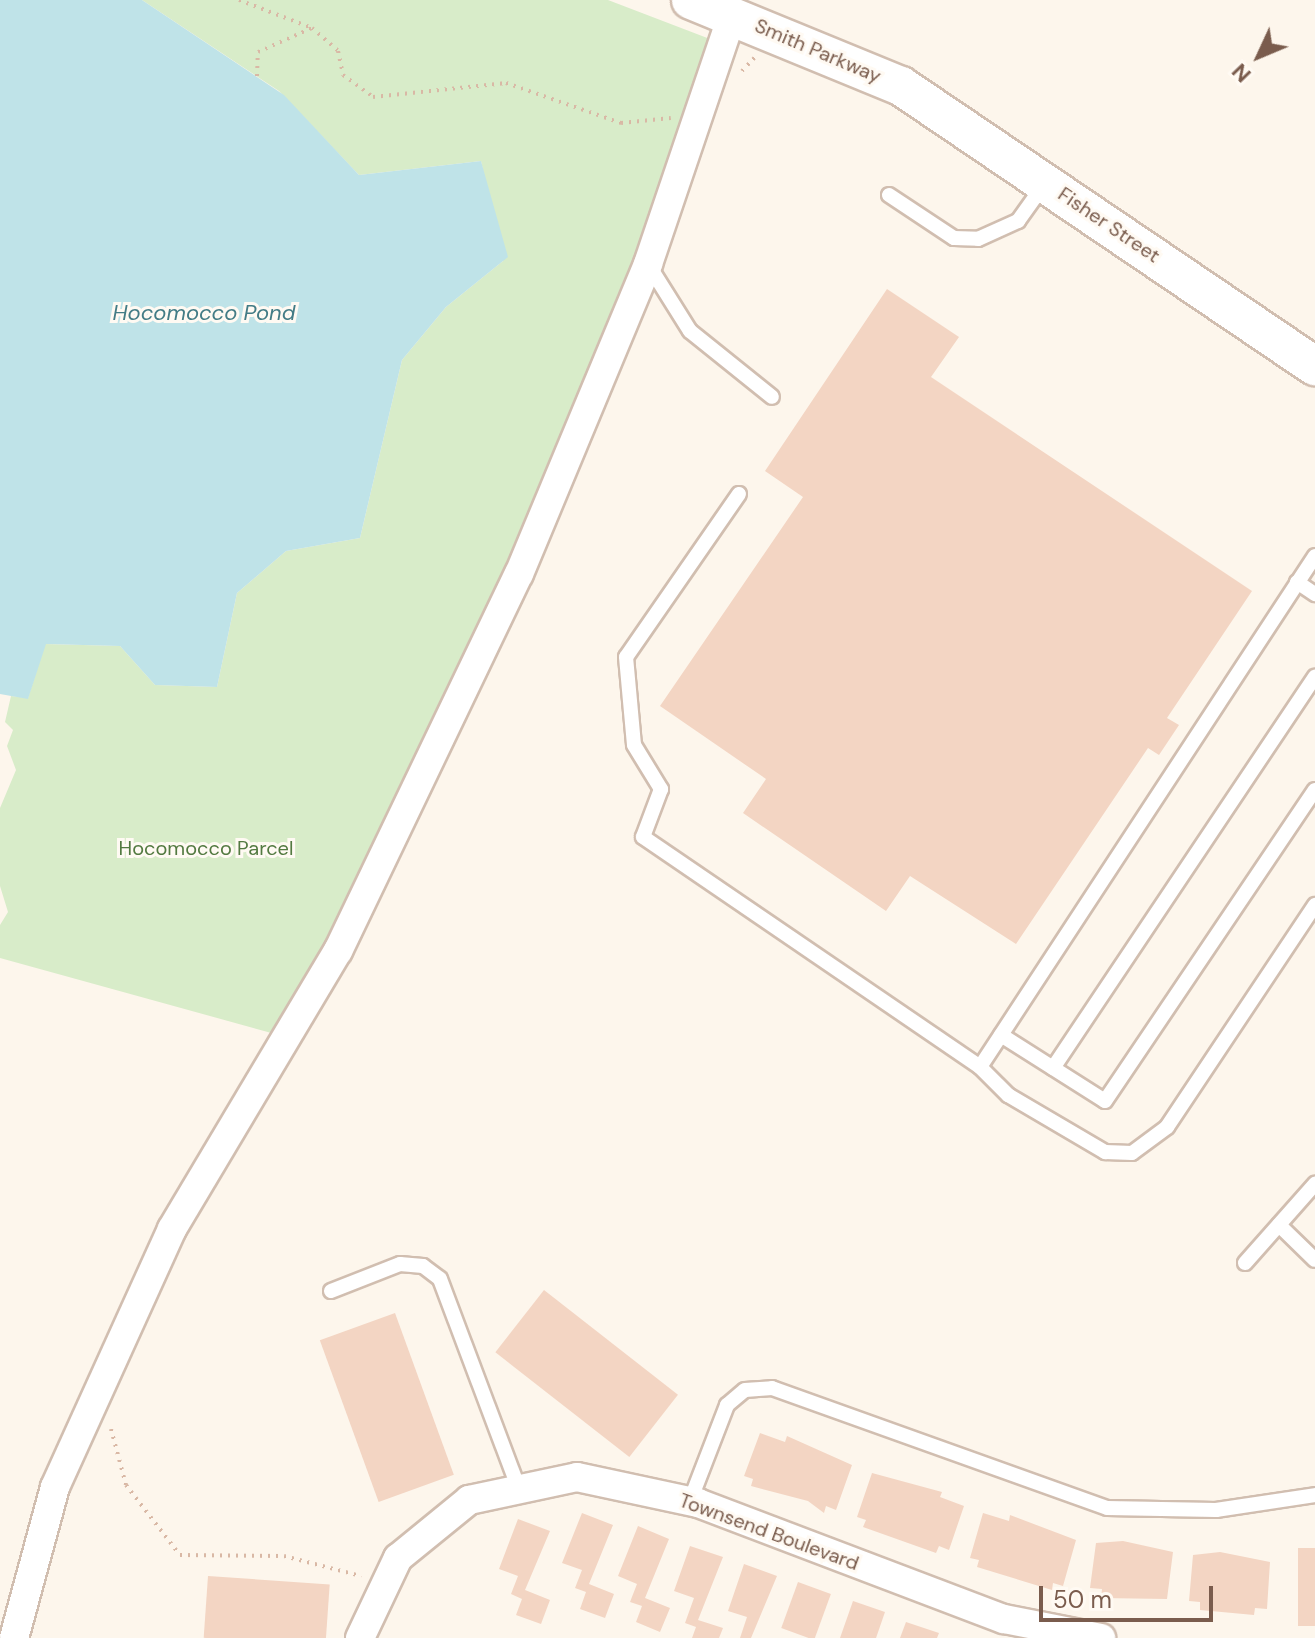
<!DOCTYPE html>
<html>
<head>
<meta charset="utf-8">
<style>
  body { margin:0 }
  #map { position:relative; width:1315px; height:1638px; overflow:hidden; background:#fdf6ec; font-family:"DM Sans",sans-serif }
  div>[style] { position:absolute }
  .green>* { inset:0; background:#d8ecc9 }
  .water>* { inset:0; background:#bfe3e8 }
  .building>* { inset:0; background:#f3d5c3; transform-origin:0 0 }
  .path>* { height:4px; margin-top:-2px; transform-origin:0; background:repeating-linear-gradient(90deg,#d9b8a5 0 2px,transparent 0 8px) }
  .roads { filter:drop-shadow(2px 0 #d1beb0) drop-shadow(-2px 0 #d1beb0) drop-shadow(0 2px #d1beb0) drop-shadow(0 -2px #d1beb0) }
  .lane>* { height:14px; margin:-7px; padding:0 7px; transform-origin:7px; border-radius:7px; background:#fff }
  .street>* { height:28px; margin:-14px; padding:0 14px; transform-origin:14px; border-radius:14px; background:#fff }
  .secondary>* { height:38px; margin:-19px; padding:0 19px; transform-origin:19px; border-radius:19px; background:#fff }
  span { translate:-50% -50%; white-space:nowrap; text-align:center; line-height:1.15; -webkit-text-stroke:6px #fffaf3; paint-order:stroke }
  .street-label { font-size:20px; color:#7a5c4d }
  .park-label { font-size:20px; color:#537a41 }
  .water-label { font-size:22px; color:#437c86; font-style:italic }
  .north { position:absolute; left:1219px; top:16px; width:80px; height:80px; -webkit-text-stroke:6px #fffaf3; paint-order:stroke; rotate:226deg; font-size:22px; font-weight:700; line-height:32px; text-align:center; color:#7a5c4d }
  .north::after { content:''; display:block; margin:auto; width:28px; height:36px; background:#7a5c4d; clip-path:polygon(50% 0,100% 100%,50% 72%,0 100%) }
  .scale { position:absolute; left:1039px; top:1586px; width:174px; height:36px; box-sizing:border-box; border:4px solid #7a5c4d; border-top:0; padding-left:10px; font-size:24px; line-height:28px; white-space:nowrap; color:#7a5c4d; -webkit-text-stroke:6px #fffaf3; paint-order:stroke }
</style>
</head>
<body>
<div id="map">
  <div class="green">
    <div style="clip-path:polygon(142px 0,608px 0,723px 44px,648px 264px,338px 951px,286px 1037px,0 958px,0 925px,8px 912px,0 886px,0 808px,16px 770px,7px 746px,13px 730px,5px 722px,11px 696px,28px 698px,45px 644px,120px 646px,155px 685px,217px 687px,237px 593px,286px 551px,360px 538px,402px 360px,446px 307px,503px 261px,481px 161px,359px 175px,279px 91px)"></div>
  </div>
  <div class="water">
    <div style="clip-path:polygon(0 0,142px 0,284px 95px,359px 175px,481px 161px,508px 257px,446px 307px,402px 360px,360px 538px,286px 551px,237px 593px,217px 687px,155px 685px,120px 646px,46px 644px,28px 699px,0 694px)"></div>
  </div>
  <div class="building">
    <div style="clip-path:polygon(887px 289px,959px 337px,931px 377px,1252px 591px,1167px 718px,1179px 725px,1159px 755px,1148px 748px,1016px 944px,910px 876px,886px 911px,743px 813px,766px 779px,660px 706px,803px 497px,765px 471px)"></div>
    <div style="left:544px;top:1290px;width:170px;height:79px;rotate:38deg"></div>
    <div style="left:395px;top:1313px;width:172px;height:80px;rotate:70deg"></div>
    <div style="clip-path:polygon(760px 1433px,785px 1442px,787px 1436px,852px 1465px,836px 1510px,826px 1506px,824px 1513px,808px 1501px,751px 1486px,753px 1479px,744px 1476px)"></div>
    <div style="clip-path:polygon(872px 1473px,942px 1492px,940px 1497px,964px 1506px,949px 1550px,939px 1546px,936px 1553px,863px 1527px,866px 1520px,857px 1517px)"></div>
    <div style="clip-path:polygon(582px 1513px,613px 1525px,589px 1584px,614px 1594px,605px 1618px,580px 1609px,586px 1592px,575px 1588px,582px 1570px,562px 1563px)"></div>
    <div style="clip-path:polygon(983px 1513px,1009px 1521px,1010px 1515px,1076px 1540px,1063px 1586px,1053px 1583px,1052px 1590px,977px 1567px,979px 1560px,970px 1558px)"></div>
    <div style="clip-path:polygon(518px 1519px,550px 1531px,525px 1590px,550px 1600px,541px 1624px,516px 1615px,522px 1599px,511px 1594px,518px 1576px,499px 1569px)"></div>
    <div style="clip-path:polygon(638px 1526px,669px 1539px,645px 1598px,670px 1608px,660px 1632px,636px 1622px,642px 1606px,630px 1602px,637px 1584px,618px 1576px)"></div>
    <div style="clip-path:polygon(1123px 1541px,1173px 1552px,1167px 1599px,1101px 1598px,1102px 1589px,1090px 1588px,1096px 1543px)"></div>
    <div style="clip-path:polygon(690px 1546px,723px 1557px,698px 1620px,723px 1628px,719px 1638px,692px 1638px,696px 1627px,685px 1623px,694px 1598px,674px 1591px)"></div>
    <div style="left:1298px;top:1548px;width:17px;height:78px"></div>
    <div style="clip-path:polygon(1220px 1552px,1270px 1562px,1267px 1609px,1255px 1608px,1254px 1615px,1200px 1610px,1200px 1602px,1189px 1601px,1193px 1555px)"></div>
    <div style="clip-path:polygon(744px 1564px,777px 1576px,751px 1638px,740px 1638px,747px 1617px,728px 1611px)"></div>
    <div style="left:208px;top:1576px;width:122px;height:62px;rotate:4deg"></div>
    <div style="left:798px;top:1582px;width:35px;height:49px;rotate:20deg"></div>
    <div style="clip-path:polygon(853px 1601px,885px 1612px,876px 1638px,840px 1638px)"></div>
    <div style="clip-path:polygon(906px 1622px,939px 1633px,937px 1638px,900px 1638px)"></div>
  </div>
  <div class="path">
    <div style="left:239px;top:0;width:78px;rotate:21deg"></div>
    <div style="left:312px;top:28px;width:35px;rotate:41deg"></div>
    <div style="left:338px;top:51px;width:25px;rotate:78deg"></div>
    <div style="left:343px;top:75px;width:37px;rotate:36deg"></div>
    <div style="left:373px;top:97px;width:134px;rotate:-6deg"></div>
    <div style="left:506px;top:83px;width:122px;rotate:19.2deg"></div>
    <div style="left:621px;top:123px;width:50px;rotate:-5.7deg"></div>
    <div style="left:742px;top:71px;width:19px;rotate:-47deg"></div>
    <div style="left:257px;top:76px;width:24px;rotate:-88deg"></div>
    <div style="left:258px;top:52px;width:59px;rotate:-24deg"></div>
    <div style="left:111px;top:1429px;width:58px;rotate:75deg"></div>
    <div style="left:126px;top:1485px;width:88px;rotate:52.4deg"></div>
    <div style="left:180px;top:1555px;width:104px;rotate:0.6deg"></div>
    <div style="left:284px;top:1556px;width:80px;rotate:14.6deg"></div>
  </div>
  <div class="roads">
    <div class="lane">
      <div style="left:889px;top:195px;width:78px;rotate:33.5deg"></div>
      <div style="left:954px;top:238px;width:24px;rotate:2deg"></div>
      <div style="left:978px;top:239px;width:44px;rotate:-24.2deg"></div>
      <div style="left:1018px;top:221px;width:43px;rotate:-54.5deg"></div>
      <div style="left:648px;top:264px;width:79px;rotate:57.9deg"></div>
      <div style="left:690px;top:331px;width:105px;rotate:38.8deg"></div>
      <div style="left:739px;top:494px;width:198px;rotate:124.7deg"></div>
      <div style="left:626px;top:657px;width:88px;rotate:84.8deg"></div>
      <div style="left:634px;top:745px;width:52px;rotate:58.5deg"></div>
      <div style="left:661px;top:789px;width:51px;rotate:110.6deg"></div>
      <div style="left:643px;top:837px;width:408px;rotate:34.3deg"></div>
      <div style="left:1315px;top:556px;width:611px;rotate:123.25deg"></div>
      <div style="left:980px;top:1067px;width:40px;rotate:45deg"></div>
      <div style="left:1008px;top:1095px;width:113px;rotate:30.4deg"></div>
      <div style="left:1105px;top:1152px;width:27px;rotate:2deg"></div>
      <div style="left:1132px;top:1153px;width:44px;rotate:-36.6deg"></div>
      <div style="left:1167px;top:1127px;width:267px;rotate:-56.3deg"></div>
      <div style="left:1297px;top:582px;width:22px;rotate:34deg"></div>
      <div style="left:1001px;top:1035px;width:123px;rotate:32.4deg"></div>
      <div style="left:1105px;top:1101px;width:375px;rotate:-56deg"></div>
      <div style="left:1053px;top:1068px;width:471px;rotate:-56.2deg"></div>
      <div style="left:1279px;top:1225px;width:50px;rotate:44.2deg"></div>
      <div style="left:1245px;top:1263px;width:106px;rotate:-48.5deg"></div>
      <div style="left:331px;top:1291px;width:74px;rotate:-21.4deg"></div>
      <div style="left:400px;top:1264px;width:23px;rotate:5deg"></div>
      <div style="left:423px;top:1266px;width:21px;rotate:37deg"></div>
      <div style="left:440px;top:1279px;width:219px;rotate:69.4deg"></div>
      <div style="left:690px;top:1501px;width:103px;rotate:-68.9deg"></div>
      <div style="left:727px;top:1405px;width:23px;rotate:-40deg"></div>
      <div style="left:745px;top:1390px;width:27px;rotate:-4deg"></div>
      <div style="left:772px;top:1388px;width:356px;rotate:19.7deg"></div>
      <div style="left:1107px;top:1508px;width:109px;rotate:1.1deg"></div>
      <div style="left:1216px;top:1510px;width:100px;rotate:-8.6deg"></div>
    </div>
    <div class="street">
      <div style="left:14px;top:1638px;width:156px;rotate:-74.8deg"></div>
      <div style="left:55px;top:1487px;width:283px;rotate:-65.6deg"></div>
      <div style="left:172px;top:1229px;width:324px;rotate:-59.2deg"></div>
      <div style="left:338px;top:951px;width:418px;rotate:-64.4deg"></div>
      <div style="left:519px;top:574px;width:336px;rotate:-67.4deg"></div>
      <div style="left:648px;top:264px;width:262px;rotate:-71.3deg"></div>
      <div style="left:360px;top:1638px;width:89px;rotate:-64.6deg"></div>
      <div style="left:398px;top:1558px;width:92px;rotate:-39.2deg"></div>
      <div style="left:469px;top:1500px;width:110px;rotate:-12deg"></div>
      <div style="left:577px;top:1477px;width:124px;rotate:12.1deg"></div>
      <div style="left:698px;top:1503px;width:327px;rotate:20.8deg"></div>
      <div style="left:1004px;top:1619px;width:99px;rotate:11.1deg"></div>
    </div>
    <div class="secondary">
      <div style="left:691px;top:0;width:227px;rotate:22.3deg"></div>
      <div style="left:901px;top:86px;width:500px;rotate:34.1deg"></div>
    </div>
  </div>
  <div class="street-label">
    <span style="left:818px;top:51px;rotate:23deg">Smith Parkway</span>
    <span style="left:1109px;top:225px;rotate:34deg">Fisher Street</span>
    <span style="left:769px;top:1532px;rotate:20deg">Townsend Boulevard</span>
  </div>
  <div class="park-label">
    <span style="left:206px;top:848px">Hocomocco Parcel</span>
  </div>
  <div class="water-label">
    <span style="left:204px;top:313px">Hocomocco Pond</span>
  </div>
  <div class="north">N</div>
  <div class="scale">50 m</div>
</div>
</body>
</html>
